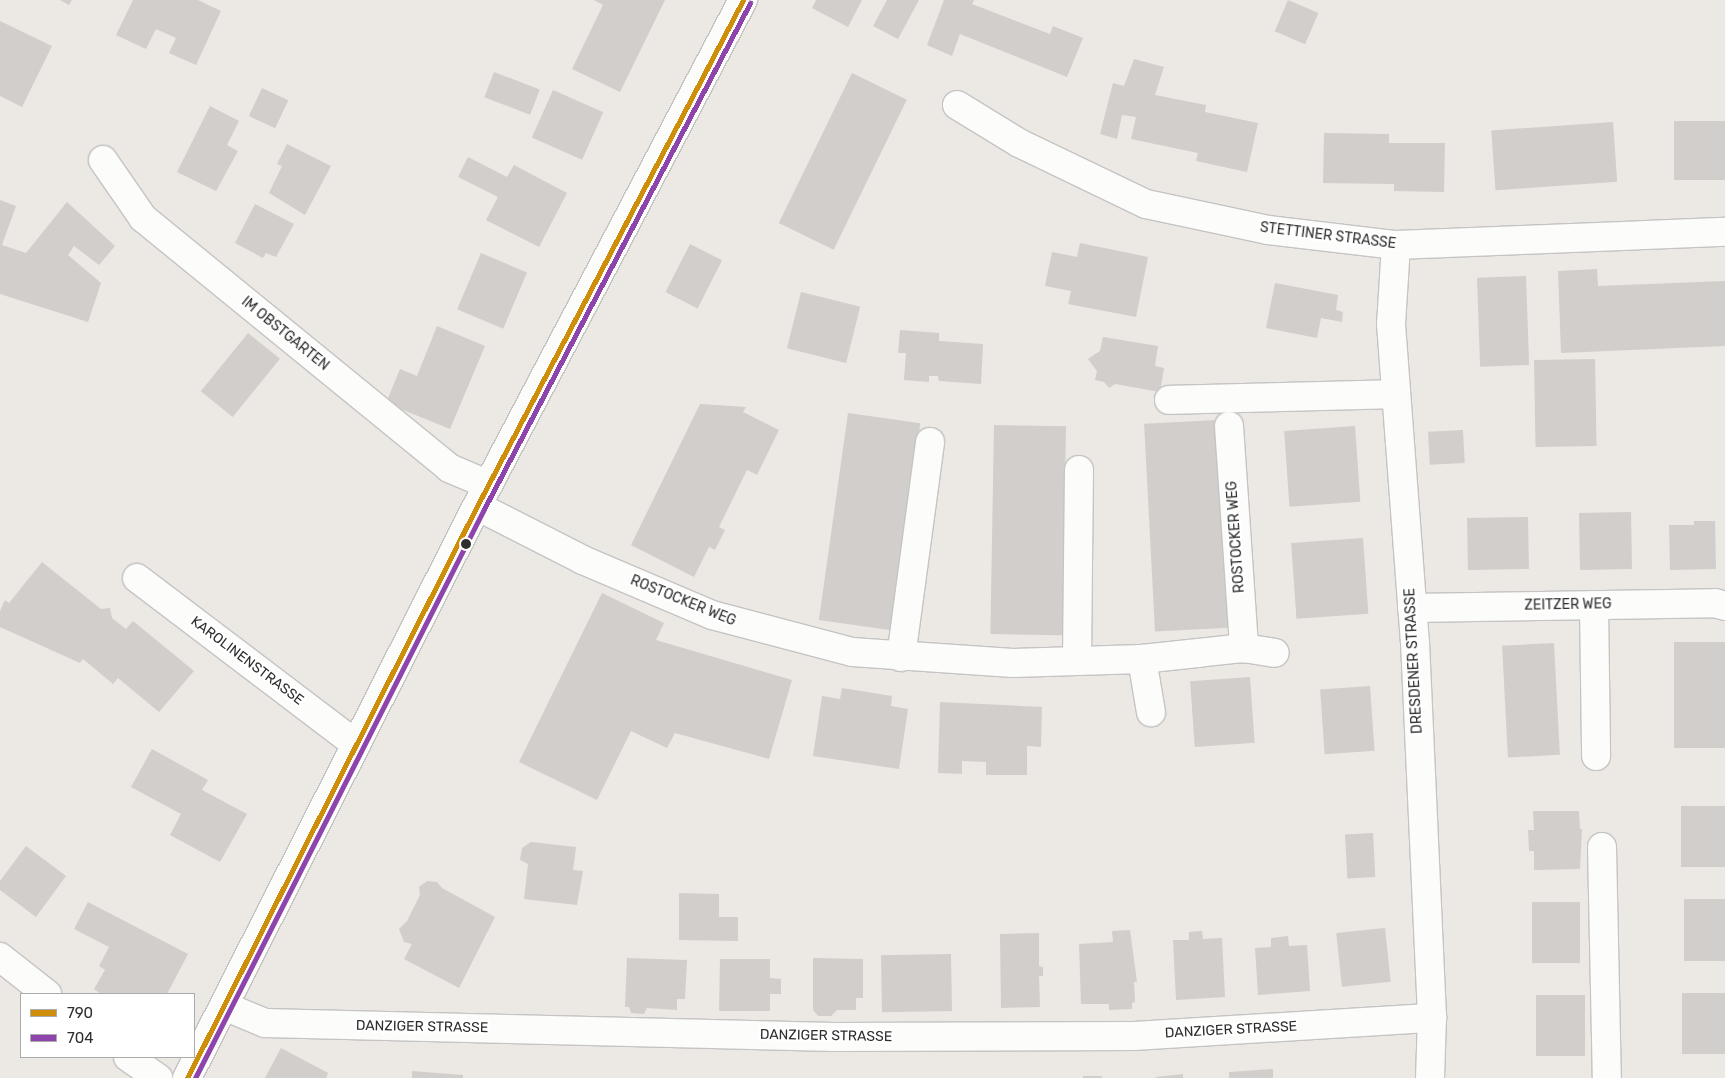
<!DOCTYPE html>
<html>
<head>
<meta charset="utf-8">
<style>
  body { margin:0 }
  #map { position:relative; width:1725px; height:1078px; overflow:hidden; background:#ece8e4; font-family:Rubik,sans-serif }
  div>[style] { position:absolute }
  .building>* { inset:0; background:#d1cecb; transform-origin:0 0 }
  .roads { filter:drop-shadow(1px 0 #c5c4c5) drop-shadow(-1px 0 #c5c4c5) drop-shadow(0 1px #c5c4c5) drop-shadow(0 -1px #c5c4c5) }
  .minor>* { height:28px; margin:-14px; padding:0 14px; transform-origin:14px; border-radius:14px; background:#fcfcfb }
  .bus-1>* { height:5px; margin:-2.5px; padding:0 2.5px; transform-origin:2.5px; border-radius:2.5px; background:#cf8e09 }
  .bus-2>* { height:5px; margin:-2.5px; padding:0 2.5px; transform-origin:2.5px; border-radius:2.5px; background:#8e44ad }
  .dots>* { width:14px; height:14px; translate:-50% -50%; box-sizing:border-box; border:2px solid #fff; border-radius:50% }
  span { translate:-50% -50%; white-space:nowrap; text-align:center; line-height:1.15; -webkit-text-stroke:5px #fff; paint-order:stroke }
  .street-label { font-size:14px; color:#2e2e2e }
  .legend { position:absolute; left:20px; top:993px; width:175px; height:65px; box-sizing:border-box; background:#fff; border:1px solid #ababab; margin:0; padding:6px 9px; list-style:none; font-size:15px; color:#2e2e2e }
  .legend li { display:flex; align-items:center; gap:10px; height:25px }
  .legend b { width:25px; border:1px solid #ababab }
</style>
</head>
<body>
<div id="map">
  <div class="building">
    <div style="clip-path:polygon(60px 0,72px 0,69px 5px)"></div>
    <div style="clip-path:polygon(133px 0,198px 0,221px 11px,196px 65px,169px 53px,176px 38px,156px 29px,146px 49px,116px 35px)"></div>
    <div style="clip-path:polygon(594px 0,665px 0,620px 92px,572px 69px,603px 5px)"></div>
    <div style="clip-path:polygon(816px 0,862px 0,848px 27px,812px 8px)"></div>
    <div style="clip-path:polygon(887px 0,919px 0,898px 39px,873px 26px)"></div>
    <div style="clip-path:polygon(944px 0,974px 0,972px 4px,1050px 34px,1053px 26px,1083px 38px,1067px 77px,960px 34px,952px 56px,927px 45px)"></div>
    <div style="left:1288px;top:0;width:33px;height:34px;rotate:23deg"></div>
    <div style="clip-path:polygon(0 21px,52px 46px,22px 107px,0 96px)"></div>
    <div style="clip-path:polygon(1134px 59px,1164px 67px,1155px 95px,1206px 105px,1205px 112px,1258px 123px,1247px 172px,1196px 161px,1198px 153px,1131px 139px,1136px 117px,1122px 115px,1117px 139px,1100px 134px,1113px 83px,1124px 86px)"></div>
    <div style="left:494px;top:72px;width:49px;height:27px;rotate:21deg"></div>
    <div style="left:852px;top:73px;width:61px;height:167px;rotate:26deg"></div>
    <div style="left:262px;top:88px;width:29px;height:31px;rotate:25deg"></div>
    <div style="left:553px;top:90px;width:55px;height:52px;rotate:24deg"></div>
    <div style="clip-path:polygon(210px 106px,239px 121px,227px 145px,238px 151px,216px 191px,177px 172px)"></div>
    <div style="left:1725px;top:121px;width:59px;height:51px;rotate:90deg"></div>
    <div style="left:1613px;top:122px;width:60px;height:122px;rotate:86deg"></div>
    <div style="clip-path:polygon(1324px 133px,1389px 134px,1389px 143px,1445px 143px,1444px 192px,1394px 191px,1394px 184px,1323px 183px)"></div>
    <div style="clip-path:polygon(287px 144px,331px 166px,305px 215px,269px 193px,282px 166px,277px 164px)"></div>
    <div style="clip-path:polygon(468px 157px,507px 177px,514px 165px,567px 193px,539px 247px,486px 220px,498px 197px,458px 177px)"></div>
    <div style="clip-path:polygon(0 200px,16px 206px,2px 245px,26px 253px,67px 202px,115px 246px,99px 265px,74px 246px,68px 255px,101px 283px,88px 322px,0 294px)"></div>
    <div style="clip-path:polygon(255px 204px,294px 224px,276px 257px,266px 253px,263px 258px,235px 243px)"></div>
    <div style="clip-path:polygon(1080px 243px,1148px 257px,1136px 317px,1068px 304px,1071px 291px,1045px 286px,1052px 252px,1077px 257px)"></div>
    <div style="left:690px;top:244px;width:36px;height:54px;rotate:27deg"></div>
    <div style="left:481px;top:253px;width:50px;height:61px;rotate:23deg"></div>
    <div style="clip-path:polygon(1597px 269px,1598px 286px,1725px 281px,1725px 346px,1561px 353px,1558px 271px)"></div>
    <div style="left:1526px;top:276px;width:89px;height:49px;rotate:88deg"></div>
    <div style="clip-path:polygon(1275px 283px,1338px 295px,1336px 310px,1343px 312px,1342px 322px,1321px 318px,1317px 338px,1266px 328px)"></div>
    <div style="left:801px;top:292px;width:61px;height:58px;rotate:14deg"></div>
    <div style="clip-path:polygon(437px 326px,485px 346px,450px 429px,386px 403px,400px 369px,417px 376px)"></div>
    <div style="clip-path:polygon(900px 330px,939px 333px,939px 341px,983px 344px,981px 384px,939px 381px,938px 376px,929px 376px,929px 382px,904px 380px,906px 353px,898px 353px)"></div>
    <div style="left:248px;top:333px;width:41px;height:75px;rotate:39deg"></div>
    <div style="clip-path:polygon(1103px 337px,1158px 346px,1155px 366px,1164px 368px,1160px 392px,1115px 384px,1109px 388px,1104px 382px,1095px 380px,1097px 371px,1088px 359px,1100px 351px)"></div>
    <div style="left:1595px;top:359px;width:87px;height:61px;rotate:89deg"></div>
    <div style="clip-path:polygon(700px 404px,746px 407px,743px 412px,779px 430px,757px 475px,747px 470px,719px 527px,725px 530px,715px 550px,709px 547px,694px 577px,631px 545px)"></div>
    <div style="left:848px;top:413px;width:73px;height:209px;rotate:8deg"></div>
    <div style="left:1217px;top:420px;width:208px;height:73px;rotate:87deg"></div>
    <div style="left:994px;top:425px;width:72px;height:209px;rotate:1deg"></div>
    <div style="left:1355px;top:426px;width:76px;height:71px;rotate:86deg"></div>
    <div style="left:1463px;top:430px;width:33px;height:35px;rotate:87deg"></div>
    <div style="left:1631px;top:512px;width:57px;height:52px;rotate:89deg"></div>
    <div style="left:1528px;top:517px;width:52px;height:61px;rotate:89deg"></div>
    <div style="clip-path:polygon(1694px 521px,1715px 521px,1716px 569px,1670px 570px,1669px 525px,1694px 525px)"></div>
    <div style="left:1363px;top:538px;width:76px;height:72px;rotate:86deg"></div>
    <div style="clip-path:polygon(42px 562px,101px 609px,110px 608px,112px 618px,126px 629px,133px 621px,194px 671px,159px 712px,118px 678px,113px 684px,83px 659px,80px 663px,0 627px,0 611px,5px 600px,9px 603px)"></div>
    <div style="clip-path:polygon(602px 593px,664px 623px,656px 640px,792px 680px,769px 759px,675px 733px,667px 748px,631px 731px,597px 800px,519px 762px)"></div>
    <div style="left:1725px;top:642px;width:106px;height:51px;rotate:90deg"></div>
    <div style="left:1554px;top:643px;width:112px;height:52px;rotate:87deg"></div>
    <div style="left:1250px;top:677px;width:66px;height:60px;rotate:86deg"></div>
    <div style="left:1370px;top:686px;width:65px;height:50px;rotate:86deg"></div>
    <div style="clip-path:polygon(842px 688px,892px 696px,891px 706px,908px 709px,899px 769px,813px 756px,822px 696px,840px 699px)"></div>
    <div style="clip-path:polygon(940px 702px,1042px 707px,1041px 747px,1027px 746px,1027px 775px,986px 775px,986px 762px,962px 761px,962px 774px,938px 773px)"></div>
    <div style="clip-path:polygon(152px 749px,208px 780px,202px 790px,247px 814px,220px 862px,170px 835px,181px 814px,131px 787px)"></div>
    <div style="left:1681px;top:806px;width:44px;height:61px"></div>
    <div style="clip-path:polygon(1533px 811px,1579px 811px,1580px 829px,1582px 829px,1580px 869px,1534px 870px,1534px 851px,1529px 851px,1528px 830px,1534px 830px)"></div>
    <div style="left:1373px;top:833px;width:44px;height:28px;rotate:87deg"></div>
    <div style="clip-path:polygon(531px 842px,576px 847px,573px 870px,583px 871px,577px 905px,524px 899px,528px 864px,520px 860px,522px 848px)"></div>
    <div style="clip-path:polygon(26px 846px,66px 876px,36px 917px,0 890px,0 881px)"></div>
    <div style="clip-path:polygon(427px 881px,437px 882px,442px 888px,495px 917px,459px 988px,404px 959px,412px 944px,404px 942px,399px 929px,407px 921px,420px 895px,419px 887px)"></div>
    <div style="clip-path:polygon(679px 893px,719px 894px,719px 917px,738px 917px,738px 941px,679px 940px)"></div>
    <div style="left:1684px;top:899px;width:41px;height:62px"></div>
    <div style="clip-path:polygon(88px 902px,188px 954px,167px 994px,101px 994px,94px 989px,105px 970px,99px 966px,109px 947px,74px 929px)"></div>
    <div style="left:1532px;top:902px;width:48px;height:61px"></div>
    <div style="left:1385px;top:928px;width:54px;height:49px;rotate:84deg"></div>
    <div style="clip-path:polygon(1130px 930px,1137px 982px,1134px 982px,1135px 1002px,1132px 1003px,1132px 1009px,1109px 1010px,1109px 1004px,1081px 1004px,1079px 944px,1113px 942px,1112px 931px)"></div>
    <div style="clip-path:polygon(1202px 931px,1203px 939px,1222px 938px,1225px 997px,1176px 1000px,1173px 940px,1189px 940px,1189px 932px)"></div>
    <div style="clip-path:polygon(1039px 933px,1039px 966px,1043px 967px,1043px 976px,1039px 976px,1040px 1007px,1001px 1008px,1000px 934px)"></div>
    <div style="clip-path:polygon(1288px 936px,1289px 946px,1307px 945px,1310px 991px,1258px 995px,1255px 948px,1271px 947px,1271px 938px)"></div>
    <div style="left:951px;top:954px;width:57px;height:70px;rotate:89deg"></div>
    <div style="clip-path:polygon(627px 958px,687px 960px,685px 999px,677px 999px,677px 1010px,647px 1008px,644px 1014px,631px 1013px,629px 1007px,625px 1007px)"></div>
    <div style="clip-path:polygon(813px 958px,863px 959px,863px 998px,856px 998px,856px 1010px,837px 1010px,831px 1016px,818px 1016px,813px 1010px)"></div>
    <div style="clip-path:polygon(720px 959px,770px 959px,770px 978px,781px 979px,781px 994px,770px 994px,770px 1011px,719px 1011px)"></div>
    <div style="left:1682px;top:993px;width:43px;height:61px"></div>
    <div style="left:1536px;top:995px;width:49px;height:61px"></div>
    <div style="clip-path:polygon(281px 1048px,328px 1073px,326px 1078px,265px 1078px)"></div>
    <div style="clip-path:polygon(1273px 1069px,1273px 1078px,1229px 1078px,1229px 1072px)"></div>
    <div style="clip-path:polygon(412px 1071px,463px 1075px,463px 1078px,412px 1078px)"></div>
    <div style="clip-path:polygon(1183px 1074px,1183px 1078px,1156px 1078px,1156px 1077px)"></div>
    <div style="left:1083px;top:1076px;width:19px;height:2px"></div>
  </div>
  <div class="roads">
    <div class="minor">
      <div style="left:957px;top:105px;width:73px;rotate:31.5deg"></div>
      <div style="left:1019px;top:143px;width:141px;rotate:25.7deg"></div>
      <div style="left:1146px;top:204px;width:125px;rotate:12deg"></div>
      <div style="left:1268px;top:230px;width:129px;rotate:6.7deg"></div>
      <div style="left:1396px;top:245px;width:329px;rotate:-2.3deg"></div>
      <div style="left:103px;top:160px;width:70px;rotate:55.4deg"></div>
      <div style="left:143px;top:218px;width:395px;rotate:39.2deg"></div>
      <div style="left:449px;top:468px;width:43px;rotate:23deg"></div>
      <div style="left:1396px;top:245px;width:79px;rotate:93.6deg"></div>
      <div style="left:1391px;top:324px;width:319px;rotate:85.7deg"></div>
      <div style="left:1415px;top:642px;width:376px;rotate:87.4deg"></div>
      <div style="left:1432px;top:1018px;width:60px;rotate:91.9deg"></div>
      <div style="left:1169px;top:400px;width:227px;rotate:-1.5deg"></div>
      <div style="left:1229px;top:426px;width:223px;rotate:86.1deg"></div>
      <div style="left:477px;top:506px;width:119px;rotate:27deg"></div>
      <div style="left:583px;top:560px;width:140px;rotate:23.1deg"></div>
      <div style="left:712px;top:615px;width:145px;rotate:14.8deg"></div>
      <div style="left:852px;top:652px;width:161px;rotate:3.9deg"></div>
      <div style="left:1013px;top:663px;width:129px;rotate:-1.8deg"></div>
      <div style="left:1142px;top:659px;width:103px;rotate:-6.2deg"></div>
      <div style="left:1244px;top:648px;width:31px;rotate:9deg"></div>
      <div style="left:137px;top:578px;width:275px;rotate:37.2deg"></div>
      <div style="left:1594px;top:605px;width:151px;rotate:89.2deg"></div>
      <div style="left:1412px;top:608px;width:303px;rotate:-0.9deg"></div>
      <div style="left:1715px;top:603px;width:10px;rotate:17deg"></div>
      <div style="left:901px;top:657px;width:217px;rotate:-82.3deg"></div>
      <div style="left:1142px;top:659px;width:54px;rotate:80.4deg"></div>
      <div style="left:1077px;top:660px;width:190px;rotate:-89.4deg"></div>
      <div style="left:1602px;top:847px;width:231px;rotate:88.8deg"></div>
      <div style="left:0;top:957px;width:60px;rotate:38.2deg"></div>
      <div style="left:224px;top:1006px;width:44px;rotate:22.5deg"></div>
      <div style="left:265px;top:1023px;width:570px;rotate:1.41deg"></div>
      <div style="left:835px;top:1037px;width:299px;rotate:-0.2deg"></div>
      <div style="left:1134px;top:1036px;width:299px;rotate:-3.5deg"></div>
      <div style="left:128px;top:1057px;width:37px;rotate:35deg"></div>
      <div style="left:187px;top:1078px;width:641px;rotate:-63.12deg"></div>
      <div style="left:477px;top:506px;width:572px;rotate:-62.27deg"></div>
    </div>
  </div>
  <div class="bus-1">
    <div style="left:187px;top:1078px;width:641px;rotate:-63.12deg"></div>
    <div style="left:477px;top:506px;width:572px;rotate:-62.27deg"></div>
  </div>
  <div class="bus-2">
    <div style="left:195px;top:1078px;width:638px;rotate:-63.07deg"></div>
    <div style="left:484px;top:509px;width:572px;rotate:-62.27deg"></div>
  </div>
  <div class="dots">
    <div style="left:466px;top:544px;background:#2e2e2e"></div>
  </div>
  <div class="street-label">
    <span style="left:1328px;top:236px;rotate:7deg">STETTINER STRASSE</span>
    <span style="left:285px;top:334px;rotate:39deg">IM OBSTGARTEN</span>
    <span style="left:1236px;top:537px;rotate:-94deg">ROSTOCKER WEG</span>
    <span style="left:683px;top:601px;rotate:22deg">ROSTOCKER WEG</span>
    <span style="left:1568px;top:605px;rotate:-1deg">ZEITZER WEG</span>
    <span style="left:247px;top:661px;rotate:37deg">KAROLINENSTRASSE</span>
    <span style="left:1414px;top:661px;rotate:-93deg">DRESDENER STRASSE</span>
    <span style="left:422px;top:1027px;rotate:1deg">DANZIGER STRASSE</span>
    <span style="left:1231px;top:1030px;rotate:-3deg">DANZIGER STRASSE</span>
    <span style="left:826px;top:1036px;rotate:1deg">DANZIGER STRASSE</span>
  </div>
  <ul class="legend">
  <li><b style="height:6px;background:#cf8e09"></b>790</li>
  <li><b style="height:6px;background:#8e44ad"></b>704</li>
  </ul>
</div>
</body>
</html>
